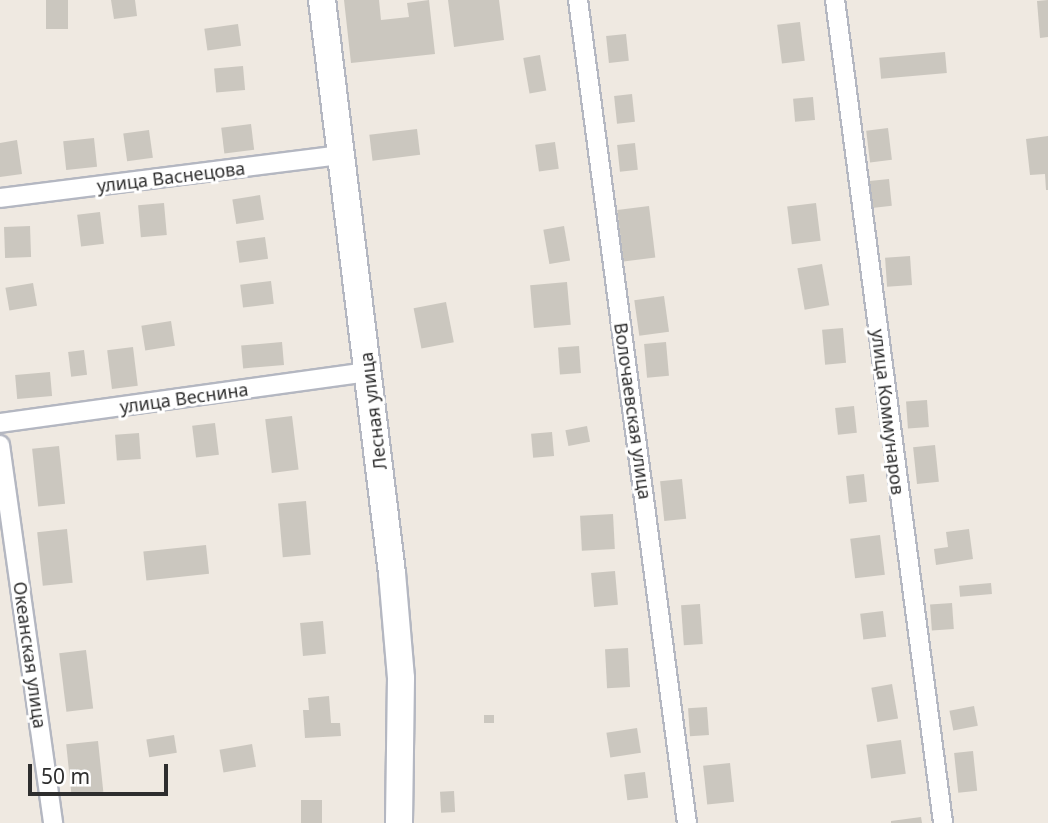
<!DOCTYPE html>
<html>
<head>
<meta charset="utf-8">
<style>
  body { margin:0 }
  #map { position:relative; width:1048px; height:823px; overflow:hidden; background:#efe9e1; font-family:"Noto Sans",sans-serif }
  div>[style] { position:absolute }
  .building>* { inset:0; background:#cbc7bf; transform-origin:0 0 }
  .roads { filter:drop-shadow(2px 0 #b4b7c1) drop-shadow(-2px 0 #b4b7c1) drop-shadow(0 2px #b4b7c1) drop-shadow(0 -2px #b4b7c1) }
  .street>* { height:18px; margin:-9px; padding:0 9px; transform-origin:9px; border-radius:9px; background:#fff }
  .secondary>* { height:26px; margin:-13px; padding:0 13px; transform-origin:13px; border-radius:13px; background:#fff }
  span { translate:-50% -50%; white-space:nowrap; text-align:center; line-height:1.15; -webkit-text-stroke:6px #fff; paint-order:stroke }
  .street-label { font-size:18px; color:#2e2e2e }
  .scale { position:absolute; left:28px; top:764px; width:140px; height:32px; box-sizing:border-box; border:4px solid #2e2e2e; border-top:0; padding-left:9px; font-size:21px; line-height:24px; white-space:nowrap; color:#2e2e2e; -webkit-text-stroke:5px #fff; paint-order:stroke }
</style>
</head>
<body>
<div id="map">
  <div class="building">
    <div style="left:46px;top:0;width:22px;height:29px"></div>
    <div style="clip-path:polygon(111px 0,135px 0,137px 16px,114px 19px)"></div>
    <div style="clip-path:polygon(344px 0,379px 0,381px 20px,409px 17px,407px 3px,429px 0,435px 54px,351px 63px)"></div>
    <div style="clip-path:polygon(448px 0,499px 0,504px 40px,454px 47px)"></div>
    <div style="clip-path:polygon(1048px 0,1048px 37px,1040px 38px,1037px 1px)"></div>
    <div style="left:800px;top:22px;width:39px;height:23px;rotate:83deg"></div>
    <div style="left:238px;top:24px;width:22px;height:34px;rotate:82deg"></div>
    <div style="left:626px;top:34px;width:27px;height:20px;rotate:84deg"></div>
    <div style="left:945px;top:52px;width:21px;height:66px;rotate:85deg"></div>
    <div style="left:540px;top:55px;width:36px;height:17px;rotate:80deg"></div>
    <div style="left:243px;top:66px;width:24px;height:29px;rotate:85deg"></div>
    <div style="left:632px;top:94px;width:28px;height:18px;rotate:84deg"></div>
    <div style="left:813px;top:97px;width:23px;height:20px;rotate:85deg"></div>
    <div style="left:251px;top:124px;width:26px;height:30px;rotate:83deg"></div>
    <div style="left:888px;top:128px;width:32px;height:22px;rotate:83deg"></div>
    <div style="left:417px;top:129px;width:26px;height:48px;rotate:83deg"></div>
    <div style="left:149px;top:130px;width:28px;height:26px;rotate:82deg"></div>
    <div style="clip-path:polygon(1048px 136px,1048px 190px,1046px 190px,1045px 174px,1030px 175px,1026px 139px)"></div>
    <div style="left:94px;top:138px;width:29px;height:31px;rotate:84deg"></div>
    <div style="clip-path:polygon(17px 140px,22px 174px,0 177px,0 143px)"></div>
    <div style="left:555px;top:142px;width:27px;height:20px;rotate:82deg"></div>
    <div style="left:635px;top:143px;width:27px;height:18px;rotate:84deg"></div>
    <div style="left:889px;top:179px;width:27px;height:22px;rotate:84deg"></div>
    <div style="left:260px;top:195px;width:25px;height:28px;rotate:81deg"></div>
    <div style="left:164px;top:203px;width:32px;height:26px;rotate:85deg"></div>
    <div style="left:816px;top:203px;width:38px;height:29px;rotate:83deg"></div>
    <div style="left:649px;top:206px;width:52px;height:32px;rotate:83deg"></div>
    <div style="left:100px;top:212px;width:32px;height:23px;rotate:83deg"></div>
    <div style="left:30px;top:226px;width:31px;height:26px;rotate:88deg"></div>
    <div style="left:564px;top:226px;width:35px;height:21px;rotate:80deg"></div>
    <div style="left:265px;top:237px;width:22px;height:29px;rotate:82deg"></div>
    <div style="left:910px;top:256px;width:29px;height:25px;rotate:86deg"></div>
    <div style="left:822px;top:264px;width:42px;height:25px;rotate:80deg"></div>
    <div style="left:271px;top:281px;width:23px;height:31px;rotate:83deg"></div>
    <div style="left:567px;top:282px;width:43px;height:37px;rotate:85deg"></div>
    <div style="left:33px;top:283px;width:23px;height:28px;rotate:80deg"></div>
    <div style="left:664px;top:296px;width:36px;height:30px;rotate:82deg"></div>
    <div style="left:446px;top:302px;width:41px;height:33px;rotate:79deg"></div>
    <div style="left:171px;top:321px;width:25px;height:30px;rotate:81deg"></div>
    <div style="left:843px;top:328px;width:35px;height:21px;rotate:85deg"></div>
    <div style="left:282px;top:342px;width:23px;height:41px;rotate:85deg"></div>
    <div style="left:666px;top:342px;width:34px;height:22px;rotate:85deg"></div>
    <div style="left:579px;top:346px;width:27px;height:21px;rotate:86deg"></div>
    <div style="left:133px;top:347px;width:39px;height:26px;rotate:83deg"></div>
    <div style="left:84px;top:350px;width:25px;height:16px;rotate:83deg"></div>
    <div style="left:50px;top:372px;width:24px;height:35px;rotate:85deg"></div>
    <div style="left:927px;top:400px;width:27px;height:21px;rotate:86deg"></div>
    <div style="left:854px;top:406px;width:27px;height:19px;rotate:84deg"></div>
    <div style="left:292px;top:416px;width:54px;height:27px;rotate:83deg"></div>
    <div style="left:215px;top:423px;width:32px;height:23px;rotate:83deg"></div>
    <div style="left:587px;top:426px;width:16px;height:22px;rotate:79deg"></div>
    <div style="left:552px;top:432px;width:24px;height:21px;rotate:85deg"></div>
    <div style="left:139px;top:433px;width:26px;height:24px;rotate:86deg"></div>
    <div style="left:935px;top:445px;width:37px;height:22px;rotate:84deg"></div>
    <div style="left:59px;top:446px;width:58px;height:27px;rotate:84deg"></div>
    <div style="left:864px;top:474px;width:28px;height:18px;rotate:84deg"></div>
    <div style="left:682px;top:479px;width:40px;height:22px;rotate:84deg"></div>
    <div style="left:306px;top:501px;width:54px;height:28px;rotate:85deg"></div>
    <div style="left:613px;top:514px;width:35px;height:33px;rotate:87deg"></div>
    <div style="left:67px;top:529px;width:54px;height:30px;rotate:84deg"></div>
    <div style="clip-path:polygon(969px 529px,973px 559px,936px 565px,934px 549px,948px 547px,946px 532px)"></div>
    <div style="left:880px;top:535px;width:40px;height:30px;rotate:83deg"></div>
    <div style="left:206px;top:545px;width:29px;height:63px;rotate:84deg"></div>
    <div style="left:615px;top:571px;width:34px;height:24px;rotate:85deg"></div>
    <div style="left:991px;top:583px;width:11px;height:32px;rotate:85deg"></div>
    <div style="left:952px;top:603px;width:26px;height:22px;rotate:86deg"></div>
    <div style="left:700px;top:604px;width:40px;height:19px;rotate:86deg"></div>
    <div style="left:883px;top:611px;width:26px;height:23px;rotate:83deg"></div>
    <div style="left:323px;top:621px;width:33px;height:23px;rotate:85deg"></div>
    <div style="left:628px;top:648px;width:39px;height:23px;rotate:87deg"></div>
    <div style="left:86px;top:650px;width:59px;height:27px;rotate:83deg"></div>
    <div style="left:892px;top:684px;width:35px;height:21px;rotate:80deg"></div>
    <div style="clip-path:polygon(329px 696px,331px 723px,340px 723px,341px 736px,305px 738px,303px 710px,309px 710px,308px 698px)"></div>
    <div style="left:974px;top:706px;width:20px;height:25px;rotate:79deg"></div>
    <div style="left:707px;top:707px;width:28px;height:19px;rotate:86deg"></div>
    <div style="left:484px;top:715px;width:10px;height:8px"></div>
    <div style="left:637px;top:728px;width:25px;height:31px;rotate:81deg"></div>
    <div style="left:174px;top:735px;width:18px;height:28px;rotate:81deg"></div>
    <div style="left:901px;top:740px;width:34px;height:35px;rotate:82deg"></div>
    <div style="left:98px;top:741px;width:51px;height:32px;rotate:84deg"></div>
    <div style="left:252px;top:744px;width:23px;height:33px;rotate:80deg"></div>
    <div style="left:973px;top:751px;width:40px;height:19px;rotate:84deg"></div>
    <div style="left:730px;top:763px;width:39px;height:27px;rotate:84deg"></div>
    <div style="left:645px;top:772px;width:26px;height:21px;rotate:83deg"></div>
    <div style="left:454px;top:791px;width:21px;height:14px;rotate:87deg"></div>
    <div style="left:301px;top:800px;width:21px;height:23px"></div>
    <div style="clip-path:polygon(921px 817px,922px 823px,891px 823px,891px 821px)"></div>
  </div>
  <div class="roads">
    <div class="street">
      <div style="left:578px;top:0;width:830px;rotate:82.46deg"></div>
      <div style="left:835px;top:0;width:830px;rotate:82.52deg"></div>
      <div style="left:0;top:198px;width:345px;rotate:-7.2deg"></div>
      <div style="left:0;top:423px;width:373px;rotate:-7.9deg"></div>
      <div style="left:0;top:445px;width:382px;rotate:82deg"></div>
    </div>
    <div class="secondary">
      <div style="left:322px;top:0;width:577px;rotate:83.04deg"></div>
      <div style="left:392px;top:573px;width:105px;rotate:85.1deg"></div>
      <div style="left:401px;top:678px;width:145px;rotate:90.8deg"></div>
    </div>
  </div>
  <div class="street-label">
    <span style="left:171px;top:177px;rotate:-7deg">улица Васнецова</span>
    <span style="left:184px;top:398px;rotate:-8deg">улица Веснина</span>
    <span style="left:373px;top:411px;rotate:-97deg">Лесная улица</span>
    <span style="left:633px;top:411px;rotate:82deg">Волочаевская улица</span>
    <span style="left:888px;top:412px;rotate:83deg">улица Коммунаров</span>
    <span style="left:30px;top:655px;rotate:82deg">Океанская улица</span>
  </div>
  <div class="scale">50 m</div>
</div>
</body>
</html>
